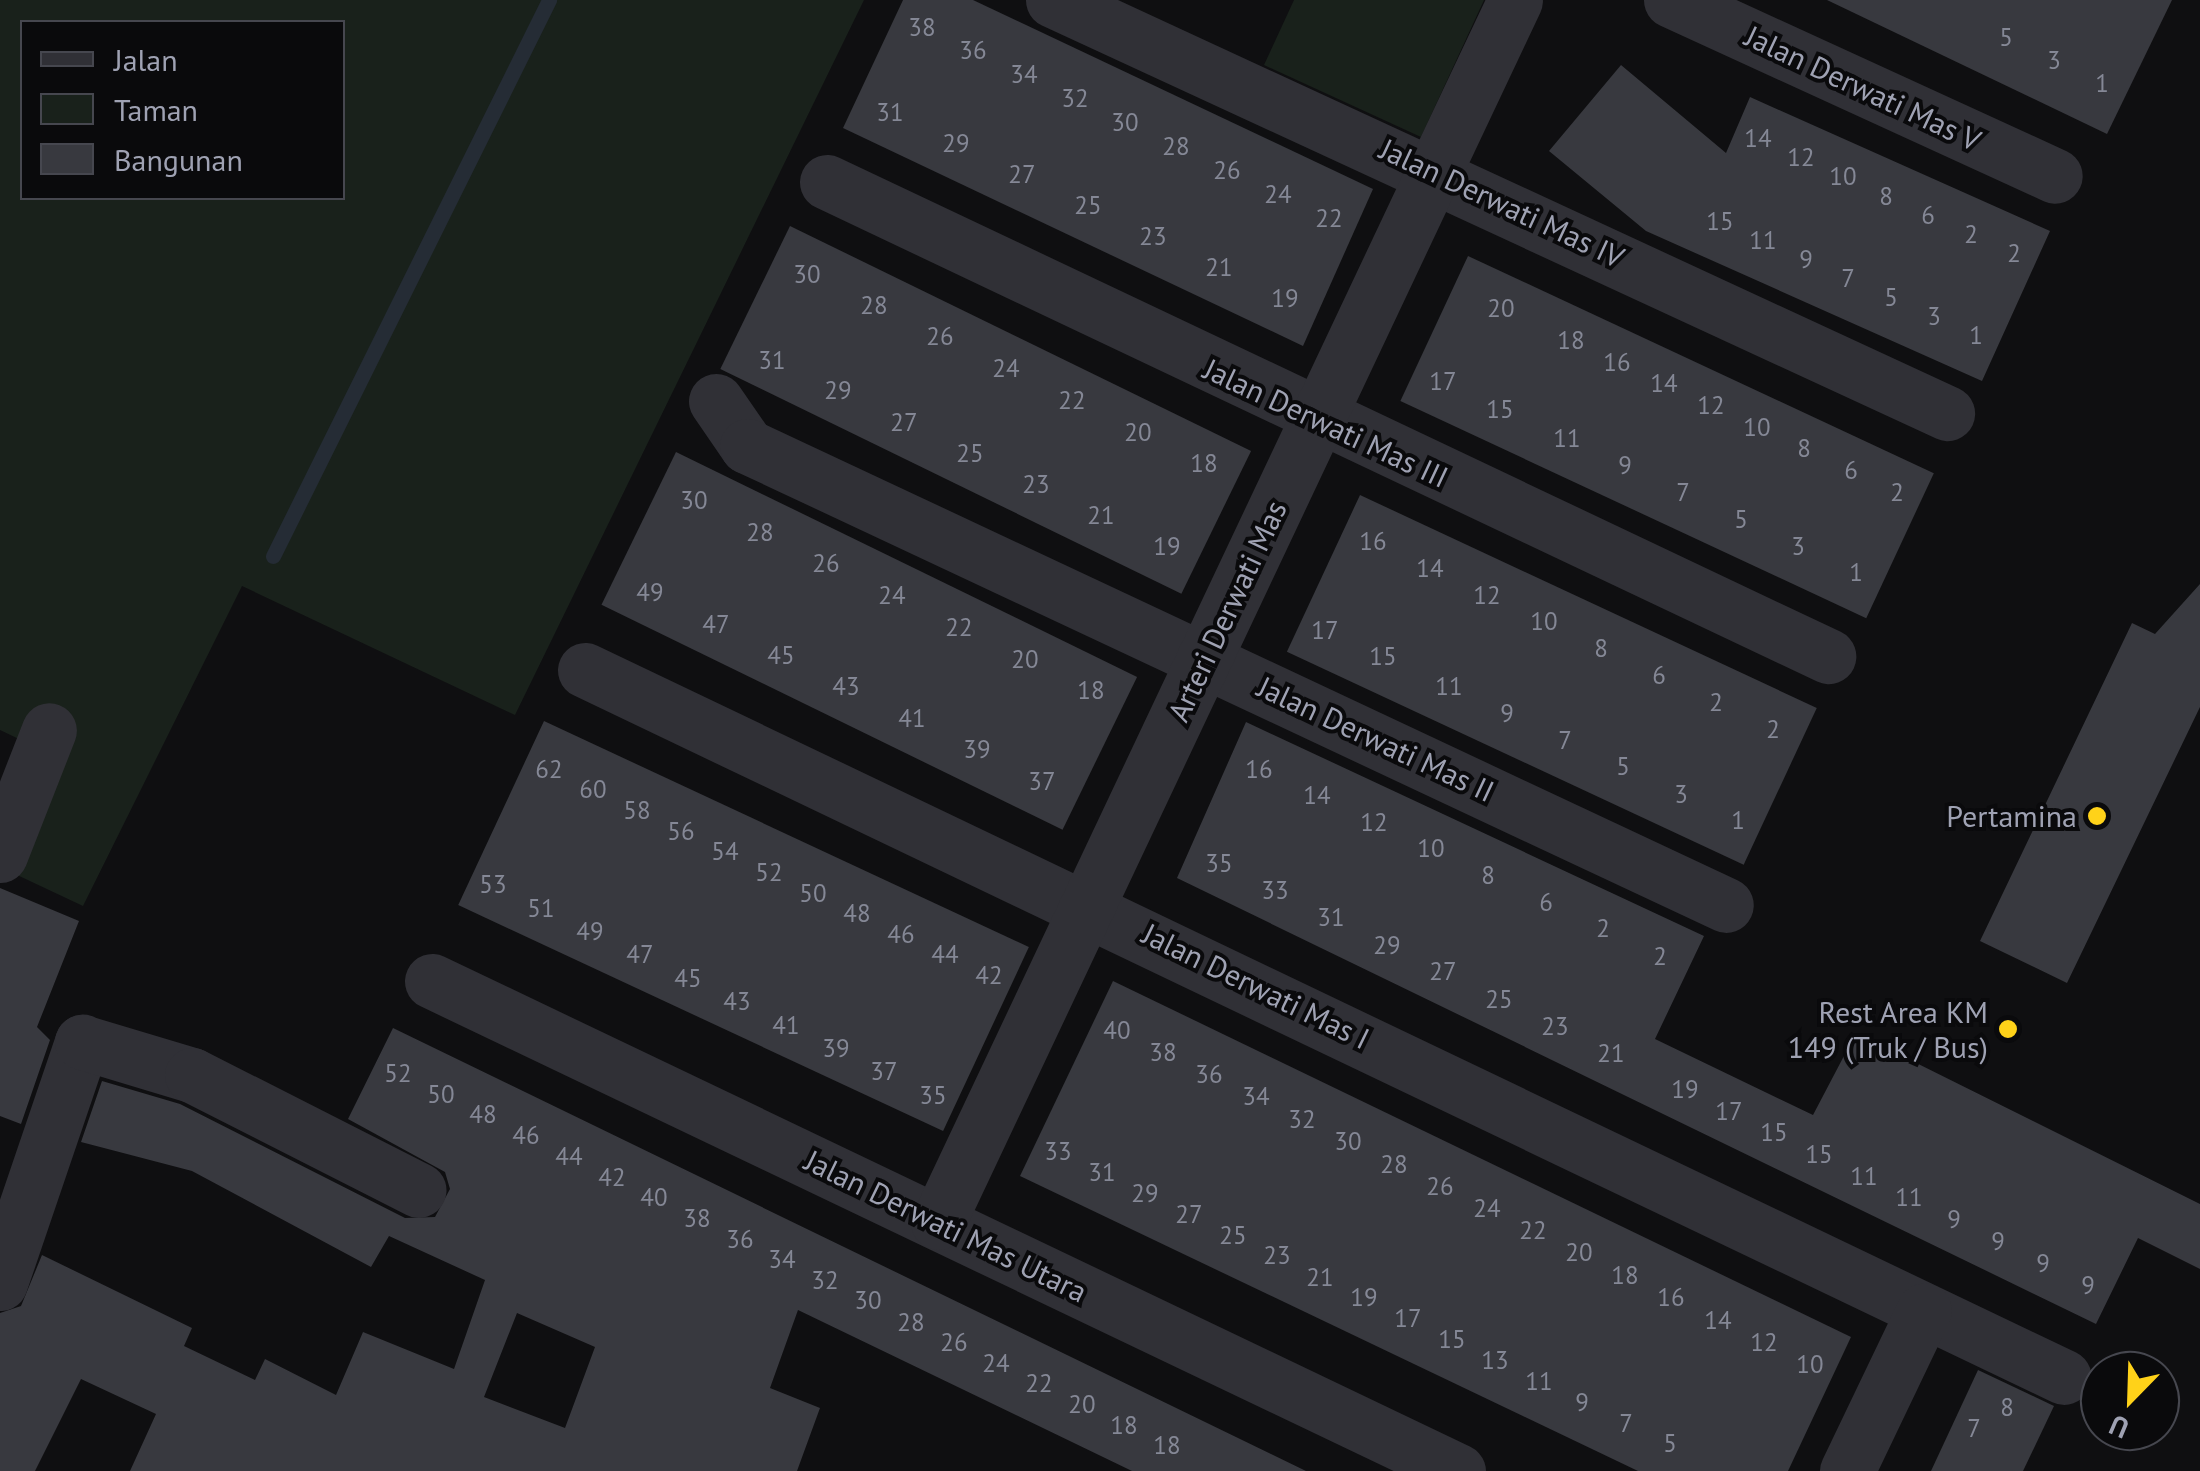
<!DOCTYPE html>
<html>
<head>
<meta charset="utf-8">
<style>
  body { margin:0 }
  #map { position:relative; width:2200px; height:1471px; overflow:hidden; background:#0f0f11; font-family:"PT Sans",sans-serif }
  div>[style] { position:absolute }
  .green>* { inset:0; background:#19211b }
  .stream>* { height:15px; margin:-7.5px; padding:0 7.5px; transform-origin:7.5px; border-radius:7.5px; background:#252c35 }
  .building>* { inset:0; background:#38393f; transform-origin:0 0 }
  .minor>* { height:55px; margin:-27.5px; padding:0 27.5px; transform-origin:27.5px; border-radius:27.5px; background:#303036 }
  .dots>* { width:28px; height:28px; translate:-50% -50%; box-sizing:border-box; border:5px solid #0a0a0c; border-radius:50% }
  span { translate:-50% -50%; white-space:nowrap; text-align:center; line-height:1.15; -webkit-text-stroke:8px #0a0a0c; paint-order:stroke }
  .number-label { font-size:25px; color:#858896 }
  .number-label span { -webkit-text-stroke-width:0 }
  .street-label { font-size:30px; color:#9fa2b3 }
  .poi-label { font-size:30px; color:#9fa2b3 }
  .right { translate:-100% -50%; text-align:right }
  .legend { position:absolute; left:20px; top:20px; width:325px; height:180px; box-sizing:border-box; background:#0a0a0c; border:2px solid #46474f; margin:0; padding:12px 18px; list-style:none; font-size:30px; color:#9fa2b3 }
  .legend li { display:flex; align-items:center; gap:20px; height:50px }
  .legend b { width:50px; border:2px solid #46474f }
  .north { position:absolute; left:2080px; top:1351px; width:100px; height:100px; box-sizing:border-box; background:#0a0a0c; border:2px solid #46474f; border-radius:50%; rotate:203deg; font-size:28px; font-weight:700; line-height:40px; text-align:center; color:#9fa2b3 }
  .north::after { content:''; display:block; margin:auto; width:35px; height:45px; background:#ffd219; clip-path:polygon(50% 0,100% 100%,50% 72%,0 100%) }
</style>
</head>
<body>
<div id="map">
  <div class="green">
    <div style="clip-path:polygon(evenodd,0 0,864px 0,515px 715px,242px 586px,83px 906px,15px 874px,65px 761px,0 730px,0 0,22px 22px,342px 22px,342px 198px,22px 198px,22px 22px)"></div>
    <div style="clip-path:polygon(1294px 0,1484px 0,1421px 137px,1264px 65px)"></div>
  </div>
  <div class="stream">
    <div style="left:273px;top:556px;width:621px;rotate:-63.6deg"></div>
  </div>
  <div class="building">
    <div style="clip-path:polygon(903px 0,973px 0,1373px 189px,1303px 346px,843px 128px)"></div>
    <div style="clip-path:polygon(1827px 0,2172px 0,2107px 134px)"></div>
    <div style="clip-path:polygon(1621px 65px,1726px 153px,1750px 97px,2050px 231px,1982px 381px,1646px 231px,1549px 151px)"></div>
    <div style="left:790px;top:226px;width:513px;height:159px;rotate:26deg"></div>
    <div style="left:1468px;top:256px;width:514px;height:160px;rotate:25deg"></div>
    <div style="left:676px;top:452px;width:513px;height:170px;rotate:26deg"></div>
    <div style="left:1360px;top:495px;width:504px;height:173px;rotate:25deg"></div>
    <div style="clip-path:polygon(2200px 584px,2200px 707px,2067px 983px,1980px 941px,2132px 623px,2155px 634px)"></div>
    <div style="left:544px;top:721px;width:535px;height:203px;rotate:25deg"></div>
    <div style="clip-path:polygon(1246px 722px,1704px 936px,1655px 1039px,1813px 1115px,1856px 1033px,2200px 1204px,2200px 1269px,2138px 1238px,2096px 1324px,1177px 878px)"></div>
    <div style="clip-path:polygon(0 888px,79px 921px,37px 1027px,50px 1040px,21px 1124px,0 1116px)"></div>
    <div style="clip-path:polygon(1113px 981px,1851px 1337px,1788px 1471px,1638px 1471px,1020px 1176px)"></div>
    <div style="clip-path:polygon(evenodd,393px 1028px,908px 1278px,1306px 1471px,1132px 1471px,798px 1310px,770px 1388px,820px 1408px,797px 1471px,130px 1471px,156px 1414px,81px 1379px,35px 1471px,0 1471px,0 1313px,21px 1306px,42px 1255px,192px 1328px,184px 1346px,255px 1380px,265px 1359px,336px 1395px,363px 1332px,454px 1369px,485px 1280px,389px 1236px,371px 1267px,192px 1171px,81px 1142px,102px 1081px,180px 1104px,405px 1218px,435px 1217px,450px 1189px,445px 1172px,348px 1119px,393px 1028px,517px 1313px,595px 1347px,565px 1428px,484px 1397px,517px 1313px)"></div>
    <div style="clip-path:polygon(1978px 1370px,2054px 1406px,2023px 1471px,1931px 1471px)"></div>
  </div>
  <div class="minor">
    <div style="left:1053px;top:0;width:985px;rotate:24.8deg"></div>
    <div style="left:1671px;top:0;width:422px;rotate:24.6deg"></div>
    <div style="left:827px;top:182px;width:1108px;rotate:25.34deg"></div>
    <div style="left:716px;top:401px;width:55px;rotate:55.4deg"></div>
    <div style="left:747px;top:446px;width:1081px;rotate:25.12deg"></div>
    <div style="left:585px;top:670px;width:1639px;rotate:25.55deg"></div>
    <div style="left:0;top:855px;width:134px;rotate:-68.6deg"></div>
    <div style="left:432px;top:981px;width:1137px;rotate:25.53deg"></div>
    <div style="left:938px;top:1222px;width:1351px;rotate:-64.72deg"></div>
    <div style="left:0;top:1283px;width:255px;rotate:-71.2deg"></div>
    <div style="left:82px;top:1042px;width:115px;rotate:16.7deg"></div>
    <div style="left:192px;top:1075px;width:254px;rotate:26.9deg"></div>
    <div style="left:1847px;top:1471px;width:178px;rotate:-64.4deg"></div>
  </div>
  <div class="dots">
    <div style="left:2097px;top:816px;background:#ffd219"></div>
    <div style="left:2008px;top:1029px;background:#ffd219"></div>
  </div>
  <div class="number-label">
    <span style="left:922px;top:27px">38</span>
    <span style="left:2006px;top:37px">5</span>
    <span style="left:973px;top:50px">36</span>
    <span style="left:2054px;top:60px">3</span>
    <span style="left:1024px;top:74px">34</span>
    <span style="left:2102px;top:83px">1</span>
    <span style="left:1075px;top:98px">32</span>
    <span style="left:890px;top:112px">31</span>
    <span style="left:1125px;top:122px">30</span>
    <span style="left:1758px;top:138px">14</span>
    <span style="left:956px;top:143px">29</span>
    <span style="left:1176px;top:146px">28</span>
    <span style="left:1801px;top:157px">12</span>
    <span style="left:1227px;top:170px">26</span>
    <span style="left:1022px;top:174px">27</span>
    <span style="left:1843px;top:176px">10</span>
    <span style="left:1278px;top:194px">24</span>
    <span style="left:1886px;top:196px">8</span>
    <span style="left:1088px;top:205px">25</span>
    <span style="left:1928px;top:215px">6</span>
    <span style="left:1329px;top:218px">22</span>
    <span style="left:1720px;top:221px">15</span>
    <span style="left:1971px;top:234px">2</span>
    <span style="left:1153px;top:236px">23</span>
    <span style="left:1763px;top:240px">11</span>
    <span style="left:2014px;top:253px">2</span>
    <span style="left:1806px;top:259px">9</span>
    <span style="left:1219px;top:267px">21</span>
    <span style="left:807px;top:274px">30</span>
    <span style="left:1848px;top:278px">7</span>
    <span style="left:1891px;top:297px">5</span>
    <span style="left:1285px;top:298px">19</span>
    <span style="left:874px;top:305px">28</span>
    <span style="left:1501px;top:308px">20</span>
    <span style="left:1934px;top:316px">3</span>
    <span style="left:1976px;top:335px">1</span>
    <span style="left:940px;top:336px">26</span>
    <span style="left:1571px;top:340px">18</span>
    <span style="left:772px;top:360px">31</span>
    <span style="left:1617px;top:362px">16</span>
    <span style="left:1006px;top:368px">24</span>
    <span style="left:1443px;top:381px">17</span>
    <span style="left:1664px;top:383px">14</span>
    <span style="left:838px;top:390px">29</span>
    <span style="left:1072px;top:400px">22</span>
    <span style="left:1711px;top:405px">12</span>
    <span style="left:1500px;top:409px">15</span>
    <span style="left:904px;top:422px">27</span>
    <span style="left:1757px;top:427px">10</span>
    <span style="left:1138px;top:432px">20</span>
    <span style="left:1567px;top:438px">11</span>
    <span style="left:1804px;top:448px">8</span>
    <span style="left:970px;top:453px">25</span>
    <span style="left:1204px;top:463px">18</span>
    <span style="left:1625px;top:465px">9</span>
    <span style="left:1851px;top:470px">6</span>
    <span style="left:1036px;top:484px">23</span>
    <span style="left:1683px;top:492px">7</span>
    <span style="left:1897px;top:492px">2</span>
    <span style="left:694px;top:500px">30</span>
    <span style="left:1101px;top:515px">21</span>
    <span style="left:1741px;top:519px">5</span>
    <span style="left:760px;top:532px">28</span>
    <span style="left:1373px;top:541px">16</span>
    <span style="left:1167px;top:546px">19</span>
    <span style="left:1798px;top:546px">3</span>
    <span style="left:826px;top:563px">26</span>
    <span style="left:1430px;top:568px">14</span>
    <span style="left:1856px;top:572px">1</span>
    <span style="left:650px;top:592px">49</span>
    <span style="left:892px;top:595px">24</span>
    <span style="left:1487px;top:595px">12</span>
    <span style="left:1544px;top:621px">10</span>
    <span style="left:716px;top:624px">47</span>
    <span style="left:959px;top:627px">22</span>
    <span style="left:1325px;top:630px">17</span>
    <span style="left:1601px;top:648px">8</span>
    <span style="left:781px;top:655px">45</span>
    <span style="left:1383px;top:656px">15</span>
    <span style="left:1025px;top:659px">20</span>
    <span style="left:1659px;top:675px">6</span>
    <span style="left:846px;top:686px">43</span>
    <span style="left:1449px;top:686px">11</span>
    <span style="left:1091px;top:690px">18</span>
    <span style="left:1716px;top:702px">2</span>
    <span style="left:1507px;top:713px">9</span>
    <span style="left:912px;top:718px">41</span>
    <span style="left:1773px;top:729px">2</span>
    <span style="left:1565px;top:740px">7</span>
    <span style="left:977px;top:749px">39</span>
    <span style="left:1623px;top:766px">5</span>
    <span style="left:549px;top:769px">62</span>
    <span style="left:1259px;top:769px">16</span>
    <span style="left:1042px;top:781px">37</span>
    <span style="left:593px;top:789px">60</span>
    <span style="left:1681px;top:794px">3</span>
    <span style="left:1317px;top:795px">14</span>
    <span style="left:637px;top:810px">58</span>
    <span style="left:1738px;top:820px">1</span>
    <span style="left:1374px;top:822px">12</span>
    <span style="left:681px;top:831px">56</span>
    <span style="left:1431px;top:848px">10</span>
    <span style="left:725px;top:851px">54</span>
    <span style="left:1219px;top:863px">35</span>
    <span style="left:769px;top:872px">52</span>
    <span style="left:1488px;top:875px">8</span>
    <span style="left:493px;top:884px">53</span>
    <span style="left:1275px;top:890px">33</span>
    <span style="left:813px;top:893px">50</span>
    <span style="left:1546px;top:902px">6</span>
    <span style="left:541px;top:908px">51</span>
    <span style="left:857px;top:913px">48</span>
    <span style="left:1331px;top:917px">31</span>
    <span style="left:1603px;top:928px">2</span>
    <span style="left:590px;top:931px">49</span>
    <span style="left:901px;top:934px">46</span>
    <span style="left:1387px;top:945px">29</span>
    <span style="left:640px;top:954px">47</span>
    <span style="left:945px;top:954px">44</span>
    <span style="left:1660px;top:956px">2</span>
    <span style="left:1443px;top:971px">27</span>
    <span style="left:989px;top:975px">42</span>
    <span style="left:688px;top:978px">45</span>
    <span style="left:1499px;top:999px">25</span>
    <span style="left:737px;top:1001px">43</span>
    <span style="left:786px;top:1025px">41</span>
    <span style="left:1555px;top:1026px">23</span>
    <span style="left:1117px;top:1030px">40</span>
    <span style="left:836px;top:1048px">39</span>
    <span style="left:1163px;top:1052px">38</span>
    <span style="left:1611px;top:1053px">21</span>
    <span style="left:884px;top:1071px">37</span>
    <span style="left:398px;top:1073px">52</span>
    <span style="left:1209px;top:1074px">36</span>
    <span style="left:1685px;top:1089px">19</span>
    <span style="left:441px;top:1094px">50</span>
    <span style="left:933px;top:1095px">35</span>
    <span style="left:1256px;top:1096px">34</span>
    <span style="left:1729px;top:1111px">17</span>
    <span style="left:483px;top:1114px">48</span>
    <span style="left:1302px;top:1119px">32</span>
    <span style="left:1774px;top:1132px">15</span>
    <span style="left:526px;top:1135px">46</span>
    <span style="left:1348px;top:1141px">30</span>
    <span style="left:1058px;top:1151px">33</span>
    <span style="left:1819px;top:1154px">15</span>
    <span style="left:569px;top:1156px">44</span>
    <span style="left:1394px;top:1164px">28</span>
    <span style="left:1102px;top:1172px">31</span>
    <span style="left:1864px;top:1176px">11</span>
    <span style="left:612px;top:1177px">42</span>
    <span style="left:1440px;top:1186px">26</span>
    <span style="left:1145px;top:1193px">29</span>
    <span style="left:654px;top:1197px">40</span>
    <span style="left:1909px;top:1197px">11</span>
    <span style="left:1487px;top:1208px">24</span>
    <span style="left:1189px;top:1214px">27</span>
    <span style="left:697px;top:1218px">38</span>
    <span style="left:1954px;top:1219px">9</span>
    <span style="left:1533px;top:1230px">22</span>
    <span style="left:1233px;top:1235px">25</span>
    <span style="left:740px;top:1239px">36</span>
    <span style="left:1998px;top:1241px">9</span>
    <span style="left:1579px;top:1252px">20</span>
    <span style="left:1277px;top:1255px">23</span>
    <span style="left:782px;top:1259px">34</span>
    <span style="left:2043px;top:1263px">9</span>
    <span style="left:1625px;top:1275px">18</span>
    <span style="left:1320px;top:1277px">21</span>
    <span style="left:825px;top:1280px">32</span>
    <span style="left:2088px;top:1285px">9</span>
    <span style="left:1364px;top:1297px">19</span>
    <span style="left:1671px;top:1297px">16</span>
    <span style="left:868px;top:1300px">30</span>
    <span style="left:1408px;top:1318px">17</span>
    <span style="left:1718px;top:1320px">14</span>
    <span style="left:911px;top:1322px">28</span>
    <span style="left:1452px;top:1339px">15</span>
    <span style="left:954px;top:1342px">26</span>
    <span style="left:1764px;top:1342px">12</span>
    <span style="left:1495px;top:1360px">13</span>
    <span style="left:996px;top:1363px">24</span>
    <span style="left:1810px;top:1364px">10</span>
    <span style="left:1539px;top:1381px">11</span>
    <span style="left:1039px;top:1383px">22</span>
    <span style="left:1582px;top:1402px">9</span>
    <span style="left:1082px;top:1404px">20</span>
    <span style="left:2007px;top:1407px">8</span>
    <span style="left:1626px;top:1423px">7</span>
    <span style="left:1124px;top:1425px">18</span>
    <span style="left:1974px;top:1428px">7</span>
    <span style="left:1670px;top:1443px">5</span>
    <span style="left:1167px;top:1445px">18</span>
  </div>
  <div class="street-label">
    <span style="left:1863px;top:88px;rotate:25deg">Jalan Derwati Mas V</span>
    <span style="left:1502px;top:203px;rotate:25deg">Jalan Derwati Mas IV</span>
    <span style="left:1326px;top:423px;rotate:25deg">Jalan Derwati Mas III</span>
    <span style="left:1227px;top:611px;rotate:-65deg">Arteri Derwati Mas</span>
    <span style="left:1376px;top:739px;rotate:25deg">Jalan Derwati Mas II</span>
    <span style="left:1256px;top:986px;rotate:26deg">Jalan Derwati Mas I</span>
    <span style="left:946px;top:1226px;rotate:26deg">Jalan Derwati Mas Utara</span>
  </div>
  <div class="poi-label">
    <span class="right" style="left:2077px;top:816px">Pertamina</span>
    <span class="right" style="left:1988px;top:1029px">Rest Area KM<br>149 (Truk / Bus)</span>
  </div>
  <ul class="legend">
  <li><b style="height:12px;background:#303036"></b>Jalan</li>
  <li><b style="height:28px;background:#19211b"></b>Taman</li>
  <li><b style="height:28px;background:#38393f"></b>Bangunan</li>
  </ul>
  <div class="north">U</div>
</div>
</body>
</html>
